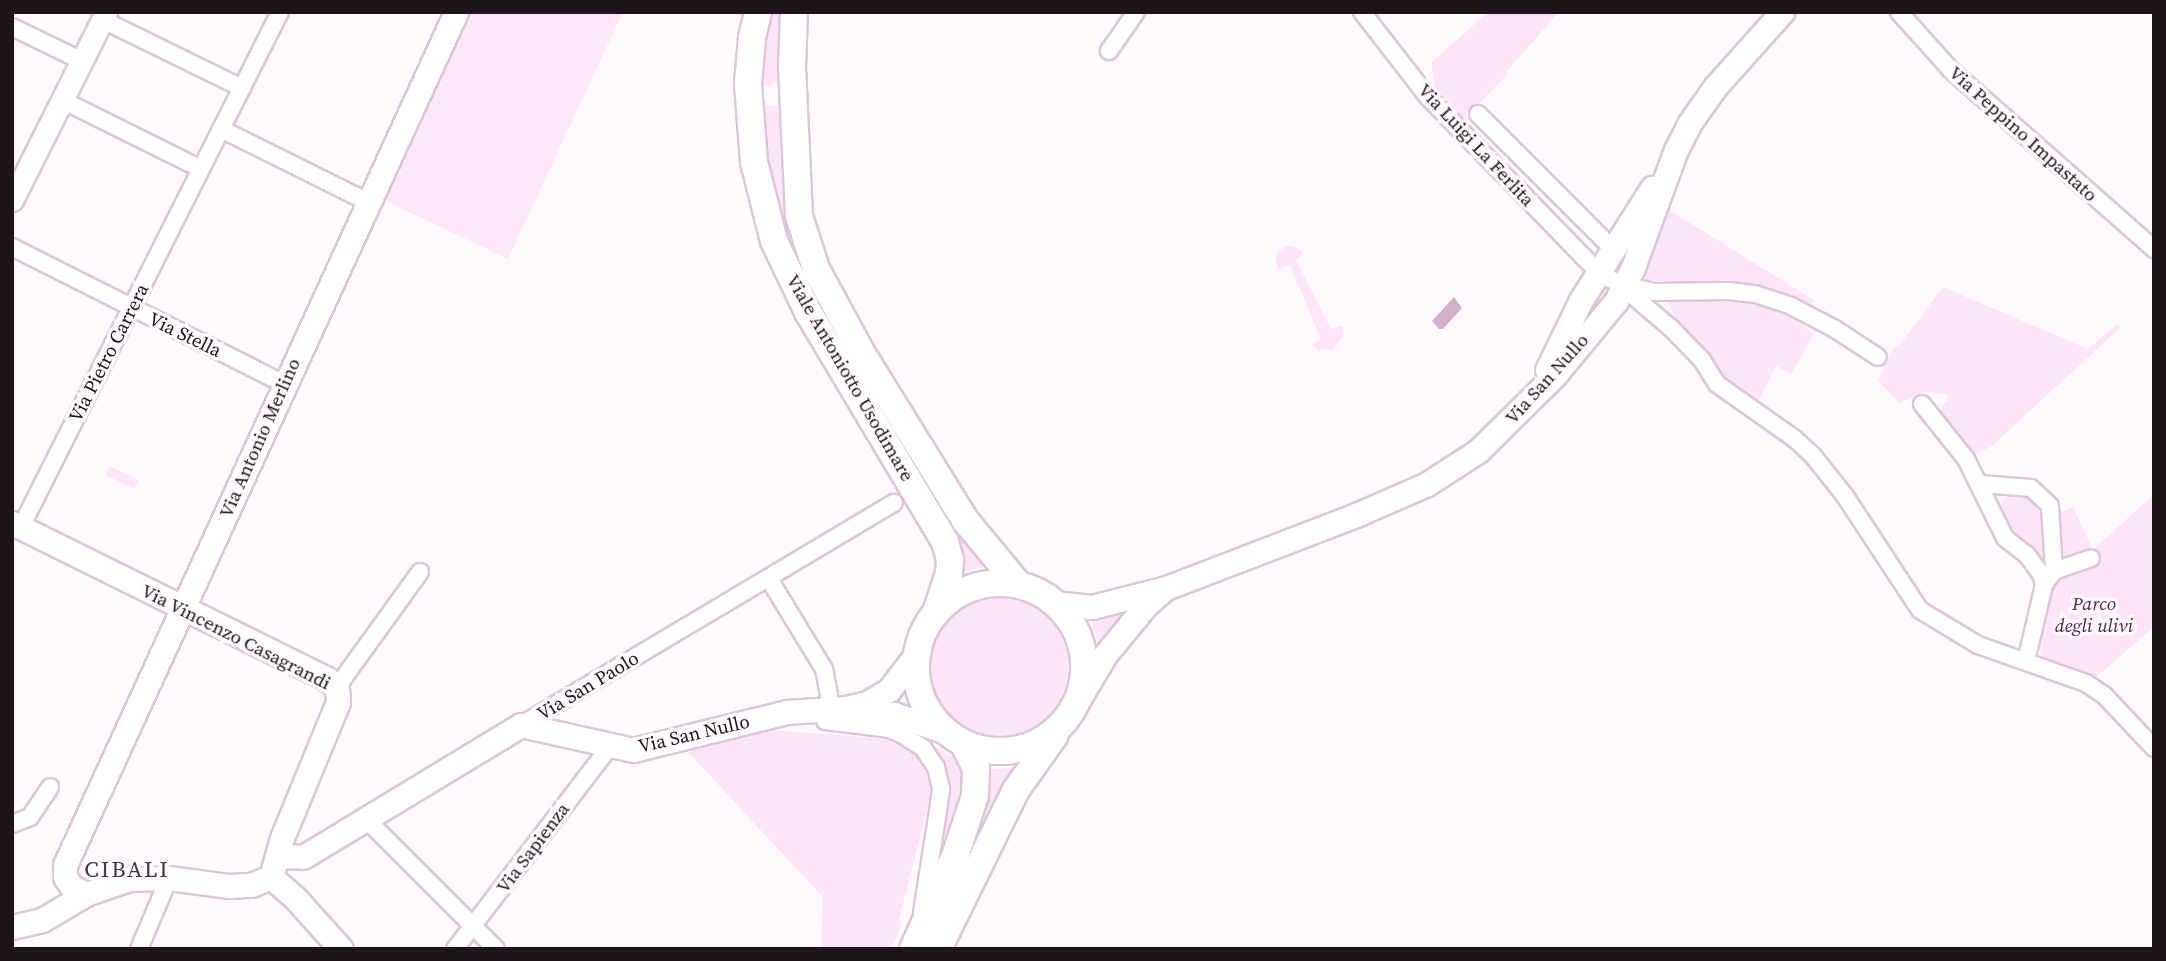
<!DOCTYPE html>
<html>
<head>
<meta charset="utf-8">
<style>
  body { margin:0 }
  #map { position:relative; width:2166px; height:961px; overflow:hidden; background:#fefafd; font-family:"Source Serif 4",serif }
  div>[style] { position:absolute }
  .built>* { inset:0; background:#fee8f8 }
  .green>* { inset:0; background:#fde4f7; transform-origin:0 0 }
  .round { border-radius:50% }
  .water>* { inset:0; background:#d0b1c9 }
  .roads { filter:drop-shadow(2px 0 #dbc7d6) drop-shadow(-2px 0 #dbc7d6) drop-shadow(0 2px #dbc7d6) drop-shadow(0 -2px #dbc7d6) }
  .minor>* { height:16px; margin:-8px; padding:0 8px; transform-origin:8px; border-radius:8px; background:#fff }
  .tertiary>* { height:21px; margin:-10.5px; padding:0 10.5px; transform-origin:10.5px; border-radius:10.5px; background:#fff }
  .secondary>* { height:23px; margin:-11.5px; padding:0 11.5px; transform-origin:11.5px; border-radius:11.5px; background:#fff }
  .primary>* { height:26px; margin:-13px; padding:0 13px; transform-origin:13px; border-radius:13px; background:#fff }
  .primary>.ring { margin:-13px; padding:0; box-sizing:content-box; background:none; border:26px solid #fff; border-radius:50% }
  span { translate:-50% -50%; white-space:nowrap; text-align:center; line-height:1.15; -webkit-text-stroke:7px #fefafd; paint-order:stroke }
  .street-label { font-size:19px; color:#1c161b }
  .park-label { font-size:19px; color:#52284a; font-style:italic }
  .quarter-label { font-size:23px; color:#473844; letter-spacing:2px }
  .frame { position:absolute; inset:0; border:14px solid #1c161b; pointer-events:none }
</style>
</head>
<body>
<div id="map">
  <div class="built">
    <div style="clip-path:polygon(470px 12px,623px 12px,508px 259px,384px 200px)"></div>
  </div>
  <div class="green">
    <div style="clip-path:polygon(768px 12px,783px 12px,778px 79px,770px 87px,760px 84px)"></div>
    <div style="clip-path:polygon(1488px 12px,1559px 12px,1506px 72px,1507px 75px,1463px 120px,1436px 92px,1431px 63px)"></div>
    <div style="clip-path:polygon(784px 99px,788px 216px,846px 344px,958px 535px,986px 566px,961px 573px,777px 222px,763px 157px,762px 105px,777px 106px)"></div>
    <div style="clip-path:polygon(1664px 207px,1814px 300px,1812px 304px,1744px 283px,1708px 284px,1647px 280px,1641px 271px)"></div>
    <div style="clip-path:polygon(1287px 246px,1298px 248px,1303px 253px,1296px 260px,1331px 329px,1342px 326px,1343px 336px,1333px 349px,1318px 350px,1312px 345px,1321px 339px,1290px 265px,1279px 269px,1275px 259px,1278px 251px)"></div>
    <div style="clip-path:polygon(1943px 287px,2088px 349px,2117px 324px,2121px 327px,1992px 446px,1975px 454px,1941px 413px,1942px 405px,1948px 400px,1947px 394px,1926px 392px,1899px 403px,1878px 380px,1893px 349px,1902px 342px)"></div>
    <div style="clip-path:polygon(1666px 298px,1752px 300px,1786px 313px,1814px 334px,1791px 374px,1776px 366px,1757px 404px,1719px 375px,1704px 350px,1679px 325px)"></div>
    <div style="left:110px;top:466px;width:32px;height:10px;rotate:26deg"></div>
    <div style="clip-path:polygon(2154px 494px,2154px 627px,2096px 677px,2041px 658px,2039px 627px,2051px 590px,2060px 577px,2099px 560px,2093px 550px,2061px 559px,2061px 512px,2073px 507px,2093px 550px)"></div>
    <div style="clip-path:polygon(2012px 495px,2028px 498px,2040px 513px,2046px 540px,2045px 567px,2013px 533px,2000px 509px,2003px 500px)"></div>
    <div class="round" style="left:930px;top:598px;width:138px;height:138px"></div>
    <div style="clip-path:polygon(1124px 613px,1126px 614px,1101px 650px,1091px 620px)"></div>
    <div style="clip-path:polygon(882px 719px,916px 725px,936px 747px,962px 762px,968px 779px,944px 849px,946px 779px)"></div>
    <div style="clip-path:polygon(767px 730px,880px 738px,908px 749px,923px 765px,929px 775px,930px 798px,899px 919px,902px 924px,891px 949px,821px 949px,823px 897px,688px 752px)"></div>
    <div style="clip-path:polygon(1017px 768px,987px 816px,965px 866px,988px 772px,990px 769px)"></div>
  </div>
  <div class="water">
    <div style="clip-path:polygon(1454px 297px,1462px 308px,1443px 329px,1439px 329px,1432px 321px)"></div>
  </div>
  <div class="roads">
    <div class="minor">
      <div style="left:1362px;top:12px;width:108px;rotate:52.2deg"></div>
      <div style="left:1428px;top:97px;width:244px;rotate:45.8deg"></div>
      <div style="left:1598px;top:272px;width:23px;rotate:29deg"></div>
      <div style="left:1618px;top:283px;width:36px;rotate:14deg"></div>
      <div style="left:1653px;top:292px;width:76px;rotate:-0.8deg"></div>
      <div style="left:1729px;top:291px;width:26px;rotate:7deg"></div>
      <div style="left:1755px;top:294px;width:38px;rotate:18deg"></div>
      <div style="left:1791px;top:306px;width:50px;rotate:27.6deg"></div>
      <div style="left:1835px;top:329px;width:51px;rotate:33.1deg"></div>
      <div style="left:1899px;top:12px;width:78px;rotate:48.1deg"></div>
      <div style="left:1951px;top:70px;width:271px;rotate:41.4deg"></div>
      <div style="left:103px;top:20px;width:155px;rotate:26.1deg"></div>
      <div style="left:12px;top:27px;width:78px;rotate:25.9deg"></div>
      <div style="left:1109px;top:51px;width:47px;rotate:-55.3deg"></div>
      <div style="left:62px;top:100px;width:155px;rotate:26.4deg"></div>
      <div style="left:1478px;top:114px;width:191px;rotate:45deg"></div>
      <div style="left:221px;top:129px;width:164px;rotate:26.4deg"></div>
      <div style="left:12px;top:247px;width:305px;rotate:26.7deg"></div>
      <div style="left:1625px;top:285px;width:12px;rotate:55deg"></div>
      <div style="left:1632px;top:295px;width:52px;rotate:40.4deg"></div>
      <div style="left:1672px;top:329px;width:43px;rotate:45.9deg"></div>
      <div style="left:1702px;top:360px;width:28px;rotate:58deg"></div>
      <div style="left:1717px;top:384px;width:95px;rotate:35.2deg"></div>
      <div style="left:1795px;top:439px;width:26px;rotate:43deg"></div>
      <div style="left:1814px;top:457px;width:50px;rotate:51.5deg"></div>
      <div style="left:1845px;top:496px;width:136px;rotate:56.7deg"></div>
      <div style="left:1920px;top:610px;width:68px;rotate:31.1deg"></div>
      <div style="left:1978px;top:645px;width:114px;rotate:19.4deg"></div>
      <div style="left:2086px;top:683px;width:22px;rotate:34deg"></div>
      <div style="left:2104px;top:695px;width:73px;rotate:46.7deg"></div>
      <div style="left:1922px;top:404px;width:70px;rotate:51.3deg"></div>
      <div style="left:1966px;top:459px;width:88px;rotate:63.7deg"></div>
      <div style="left:2005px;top:538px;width:28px;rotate:38deg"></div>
      <div style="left:2027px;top:555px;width:24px;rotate:54deg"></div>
      <div style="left:2041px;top:574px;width:11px;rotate:75deg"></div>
      <div style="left:2044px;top:585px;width:78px;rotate:103.3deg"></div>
      <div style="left:1981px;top:484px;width:50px;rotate:4.6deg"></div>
      <div style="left:2031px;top:488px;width:26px;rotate:43deg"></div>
      <div style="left:2050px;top:506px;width:65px;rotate:86.5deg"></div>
      <div style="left:2054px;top:571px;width:17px;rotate:126deg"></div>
      <div style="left:21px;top:527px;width:576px;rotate:-63.3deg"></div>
      <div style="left:2054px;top:571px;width:39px;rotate:-19deg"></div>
      <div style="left:769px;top:579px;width:105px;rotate:58.6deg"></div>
      <div style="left:824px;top:669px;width:25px;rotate:79deg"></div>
      <div style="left:829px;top:694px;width:15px;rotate:94deg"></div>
      <div style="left:337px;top:687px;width:142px;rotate:-54.2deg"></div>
      <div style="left:825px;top:721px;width:64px;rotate:7.1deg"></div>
      <div style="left:889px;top:729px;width:15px;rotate:23deg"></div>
      <div style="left:903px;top:735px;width:24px;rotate:33deg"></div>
      <div style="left:923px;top:748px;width:23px;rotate:56deg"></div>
      <div style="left:936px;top:767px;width:23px;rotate:77deg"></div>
      <div style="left:941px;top:789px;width:15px;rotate:98deg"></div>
      <div style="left:939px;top:804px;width:109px;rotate:98.9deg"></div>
      <div style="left:521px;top:725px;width:434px;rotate:-30.8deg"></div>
      <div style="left:364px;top:817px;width:187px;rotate:45deg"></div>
      <div style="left:12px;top:824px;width:19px;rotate:-21deg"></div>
      <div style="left:30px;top:817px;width:36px;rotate:-56deg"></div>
      <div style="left:139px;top:949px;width:77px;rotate:-67.1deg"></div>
      <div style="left:455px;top:949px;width:255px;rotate:-52.6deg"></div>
    </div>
    <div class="tertiary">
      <div style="left:12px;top:200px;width:210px;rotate:-63.4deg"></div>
    </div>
    <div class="secondary">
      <div style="left:1547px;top:370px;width:78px;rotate:-64.1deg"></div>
      <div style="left:1581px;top:300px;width:133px;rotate:-57.6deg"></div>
      <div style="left:12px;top:523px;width:352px;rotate:26.3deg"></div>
      <div style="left:327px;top:679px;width:13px;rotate:39deg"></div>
      <div style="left:337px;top:687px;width:15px;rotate:86deg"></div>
      <div style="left:338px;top:702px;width:147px;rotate:112.4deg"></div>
      <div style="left:282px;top:838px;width:41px;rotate:105.8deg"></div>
      <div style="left:1054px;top:603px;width:38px;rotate:6deg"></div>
      <div style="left:1092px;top:607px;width:76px;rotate:-14.4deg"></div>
      <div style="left:1166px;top:588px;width:204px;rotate:-21deg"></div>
      <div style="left:1356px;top:515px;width:77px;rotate:-23.6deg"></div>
      <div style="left:1427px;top:484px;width:61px;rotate:-32.9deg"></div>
      <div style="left:1478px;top:451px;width:108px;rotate:-44.6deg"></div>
      <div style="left:1555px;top:375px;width:96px;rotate:-50.5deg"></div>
      <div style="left:1616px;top:301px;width:35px;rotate:-63deg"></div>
      <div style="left:1632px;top:270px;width:128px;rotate:-69.9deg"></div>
      <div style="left:1676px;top:150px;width:29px;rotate:-63deg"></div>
      <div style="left:1689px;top:124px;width:45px;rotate:-54.9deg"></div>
      <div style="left:1715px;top:87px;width:101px;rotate:-48.2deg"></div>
      <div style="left:1075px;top:705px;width:58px;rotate:-59deg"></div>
      <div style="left:1105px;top:655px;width:65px;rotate:-50.6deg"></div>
      <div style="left:1146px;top:605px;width:20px;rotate:-41deg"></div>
      <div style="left:852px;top:715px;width:42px;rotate:-1.4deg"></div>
      <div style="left:894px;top:714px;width:55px;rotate:19.1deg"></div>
      <div style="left:279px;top:856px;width:24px;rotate:2deg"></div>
      <div style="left:303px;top:857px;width:255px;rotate:-31.2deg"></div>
      <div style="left:521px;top:725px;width:115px;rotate:12.6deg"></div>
      <div style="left:633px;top:750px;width:159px;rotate:-13.9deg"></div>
      <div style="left:787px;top:712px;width:59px;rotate:-3.9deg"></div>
      <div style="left:846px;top:708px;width:22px;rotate:-13deg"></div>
      <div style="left:867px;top:703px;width:26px;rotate:-31deg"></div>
      <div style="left:889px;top:690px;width:48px;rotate:-52.7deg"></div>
      <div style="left:271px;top:877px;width:33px;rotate:41deg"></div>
      <div style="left:296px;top:899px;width:67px;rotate:48deg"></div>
      <div style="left:86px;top:894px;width:16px;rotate:-153deg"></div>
      <div style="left:72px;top:887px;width:12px;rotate:-125deg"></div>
      <div style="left:65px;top:877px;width:12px;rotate:-90deg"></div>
      <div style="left:65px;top:865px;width:938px;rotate:-65.37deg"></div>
      <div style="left:12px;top:927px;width:31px;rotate:-13deg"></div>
      <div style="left:42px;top:920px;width:51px;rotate:-30.6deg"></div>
      <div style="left:86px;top:894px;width:46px;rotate:-19.2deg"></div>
      <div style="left:129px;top:879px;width:40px;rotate:-1.4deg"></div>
      <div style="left:169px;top:878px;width:61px;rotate:7.6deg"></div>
      <div style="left:229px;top:886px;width:22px;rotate:-3deg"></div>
      <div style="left:251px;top:885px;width:22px;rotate:-22deg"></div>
    </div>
    <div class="primary">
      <div style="left:758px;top:12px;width:27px;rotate:103deg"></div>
      <div style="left:752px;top:38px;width:46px;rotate:95deg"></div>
      <div style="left:748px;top:84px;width:78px;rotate:85.6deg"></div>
      <div style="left:754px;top:162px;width:81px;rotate:75.8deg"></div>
      <div style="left:774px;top:241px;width:79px;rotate:64.4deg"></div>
      <div style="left:808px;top:312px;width:268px;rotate:59.2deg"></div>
      <div style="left:945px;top:542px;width:19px;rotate:74deg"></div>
      <div style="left:950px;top:560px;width:13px;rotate:94deg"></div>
      <div style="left:949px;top:573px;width:42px;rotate:108deg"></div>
      <div style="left:794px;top:12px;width:55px;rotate:92.1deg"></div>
      <div style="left:792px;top:67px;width:149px;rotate:87.3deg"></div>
      <div style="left:799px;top:216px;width:56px;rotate:72.2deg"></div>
      <div style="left:816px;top:269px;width:94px;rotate:61.5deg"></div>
      <div style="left:861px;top:352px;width:198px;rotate:58.2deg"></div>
      <div style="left:965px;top:520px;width:83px;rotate:50.4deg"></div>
      <div class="ring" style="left:916px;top:583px;width:142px;height:142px"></div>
      <div style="left:913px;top:949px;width:102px;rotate:-65.7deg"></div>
      <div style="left:955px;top:856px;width:63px;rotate:-71.6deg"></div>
      <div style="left:975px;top:796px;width:28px;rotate:-88deg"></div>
      <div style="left:976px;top:768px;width:28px;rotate:-117deg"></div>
      <div style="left:938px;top:949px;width:177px;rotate:-63.9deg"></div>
      <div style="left:1016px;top:790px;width:67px;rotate:-54.7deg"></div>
    </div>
  </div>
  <div class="street-label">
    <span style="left:2023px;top:134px;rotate:42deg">Via Peppino Impastato</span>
    <span style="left:1476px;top:145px;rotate:47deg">Via Luigi La Ferlita</span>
    <span style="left:185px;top:335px;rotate:26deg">Via Stella</span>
    <span style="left:109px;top:353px;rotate:-63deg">Via Pietro Carrera</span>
    <span style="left:850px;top:378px;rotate:60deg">Viale Antoniotto Usodimare</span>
    <span style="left:1547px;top:379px;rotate:-48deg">Via San Nullo</span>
    <span style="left:260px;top:438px;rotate:-66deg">Via Antonio Merlino</span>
    <span style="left:236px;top:637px;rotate:27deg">Via Vincenzo Casagrandi</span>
    <span style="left:588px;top:686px;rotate:-31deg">Via San Paolo</span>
    <span style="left:694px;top:734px;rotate:-13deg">Via San Nullo</span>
    <span style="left:533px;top:848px;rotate:-53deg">Via Sapienza</span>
  </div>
  <div class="park-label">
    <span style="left:2094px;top:615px">Parco<br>degli ulivi</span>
  </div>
  <div class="quarter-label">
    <span style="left:127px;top:869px">CIBALI</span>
  </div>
  <div class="frame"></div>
</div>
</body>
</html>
